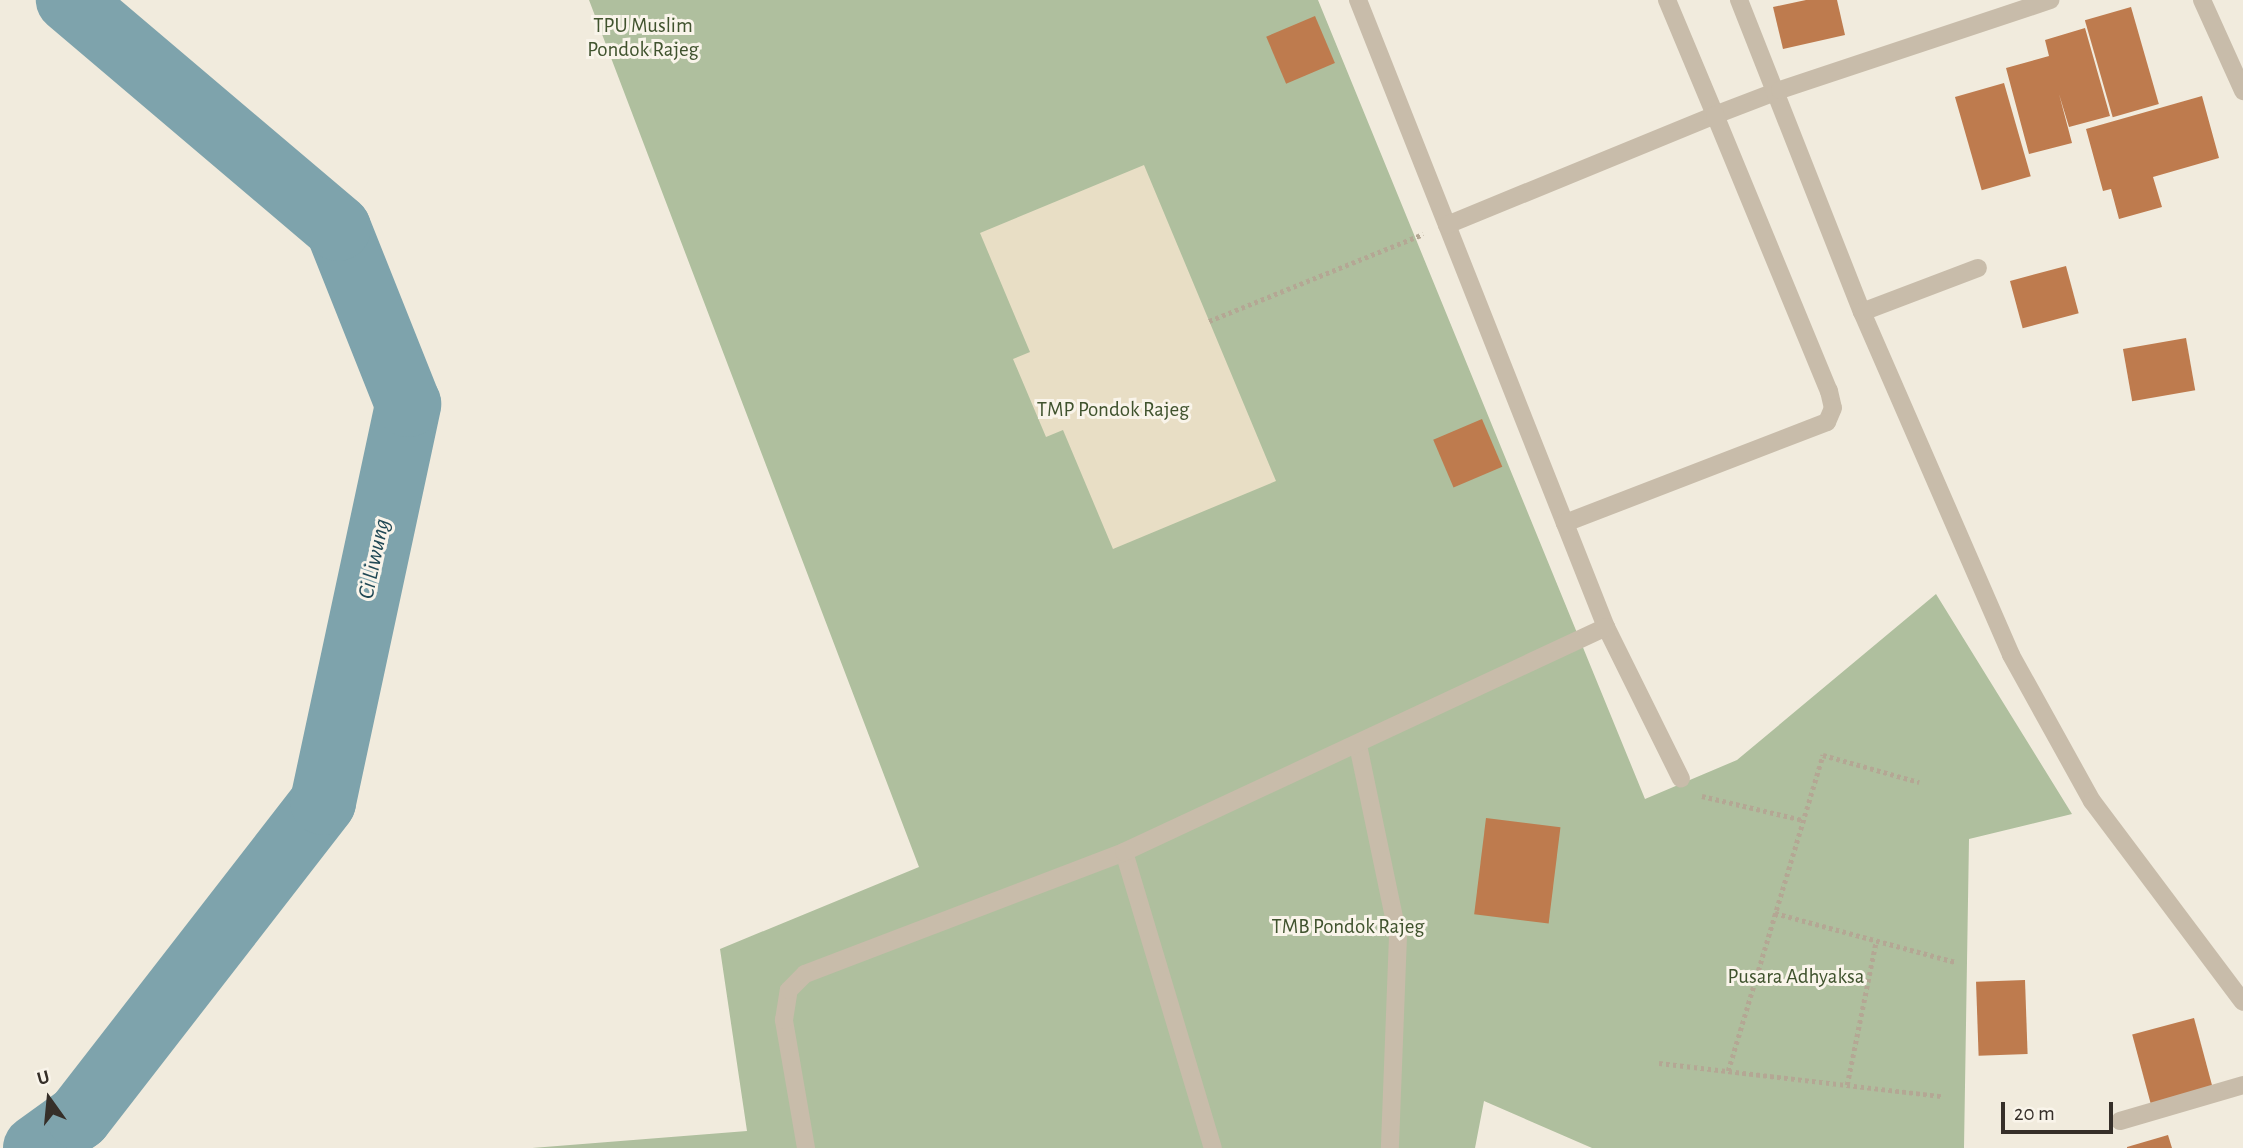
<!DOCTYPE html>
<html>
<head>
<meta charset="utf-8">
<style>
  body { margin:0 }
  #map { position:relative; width:2243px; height:1148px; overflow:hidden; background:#f1ebdd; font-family:"Alegreya Sans",sans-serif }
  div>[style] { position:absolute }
  .green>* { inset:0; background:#afbf9e }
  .plaza>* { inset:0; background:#e8dec5 }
  .river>* { height:66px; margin:-33px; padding:0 33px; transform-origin:33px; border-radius:33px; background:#7ea3ac }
  .building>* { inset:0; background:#be7b4e; transform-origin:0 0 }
  .path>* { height:4.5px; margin-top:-2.25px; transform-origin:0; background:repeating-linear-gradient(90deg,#b4a794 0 3.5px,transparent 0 7px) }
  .lane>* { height:18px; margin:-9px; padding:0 9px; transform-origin:9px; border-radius:9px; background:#c8bcaa }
  .street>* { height:18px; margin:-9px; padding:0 9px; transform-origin:9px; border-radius:9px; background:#c8bcaa }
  span { translate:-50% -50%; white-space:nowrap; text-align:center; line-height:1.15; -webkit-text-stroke:6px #f9f4ea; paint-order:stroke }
  .park-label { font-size:21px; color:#40532e }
  .water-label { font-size:23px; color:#214955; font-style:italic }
  .north { position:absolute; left:14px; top:1064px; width:70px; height:70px; -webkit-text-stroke:5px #f9f4ea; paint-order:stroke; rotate:345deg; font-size:19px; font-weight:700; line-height:28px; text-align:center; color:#362f29 }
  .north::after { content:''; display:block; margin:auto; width:24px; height:32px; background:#362f29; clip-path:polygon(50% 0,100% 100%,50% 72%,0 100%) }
  .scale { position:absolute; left:2001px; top:1102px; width:112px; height:32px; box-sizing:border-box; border:4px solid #362f29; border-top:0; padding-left:9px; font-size:21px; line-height:24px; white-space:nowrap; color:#362f29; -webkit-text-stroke:5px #f9f4ea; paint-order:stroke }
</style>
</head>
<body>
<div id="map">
  <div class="green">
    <div style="clip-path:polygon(589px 0,1318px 0,1645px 799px,1737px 760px,1936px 594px,2072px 814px,1969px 839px,1964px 1148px,1592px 1148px,1484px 1101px,1475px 1148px,532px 1148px,747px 1131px,720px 949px,919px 867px)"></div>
  </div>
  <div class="plaza">
    <div style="clip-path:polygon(1144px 165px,1276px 481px,1113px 549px,1063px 430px,1046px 437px,1013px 359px,1030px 352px,980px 233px)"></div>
  </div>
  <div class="river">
    <div style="left:36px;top:1148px;width:53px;rotate:-35.8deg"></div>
    <div style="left:79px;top:1117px;width:398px;rotate:-52.2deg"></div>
    <div style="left:323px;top:802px;width:407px;rotate:-77.9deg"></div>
    <div style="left:408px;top:404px;width:189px;rotate:-111.7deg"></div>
    <div style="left:338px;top:228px;width:353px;rotate:-139.7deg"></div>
  </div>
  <div class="building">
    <div style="clip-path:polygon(1806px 0,1837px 0,1845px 35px,1783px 49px,1773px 7px)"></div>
    <div style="left:2131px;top:7px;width:101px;height:48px;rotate:74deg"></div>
    <div style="left:1315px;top:16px;width:51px;height:53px;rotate:67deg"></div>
    <div style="clip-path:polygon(2085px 28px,2110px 116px,2069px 127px,2059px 94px,2072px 143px,2029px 154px,2006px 68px,2049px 56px,2045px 40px)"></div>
    <div style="left:2004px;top:83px;width:97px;height:51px;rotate:74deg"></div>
    <div style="clip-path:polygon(2202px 96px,2219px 158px,2153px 177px,2162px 207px,2119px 219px,2111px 189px,2103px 191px,2086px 129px)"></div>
    <div style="left:2066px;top:266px;width:49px;height:58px;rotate:75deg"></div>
    <div style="left:2186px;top:338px;width:53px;height:64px;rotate:80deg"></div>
    <div style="left:1482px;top:419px;width:52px;height:53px;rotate:67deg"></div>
    <div style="left:1486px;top:818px;width:75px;height:97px;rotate:7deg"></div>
    <div style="left:2025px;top:980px;width:74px;height:49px;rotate:88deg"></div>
    <div style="left:2194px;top:1018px;width:73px;height:64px;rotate:75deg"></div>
    <div style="clip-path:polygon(2168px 1135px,2172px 1148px,2127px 1148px,2127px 1147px)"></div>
  </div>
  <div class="path">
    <div style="left:1209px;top:321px;width:231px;rotate:-22.1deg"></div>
    <div style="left:1702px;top:796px;width:104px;rotate:13.4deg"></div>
    <div style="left:1775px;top:913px;width:187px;rotate:15.2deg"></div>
    <div style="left:1659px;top:1063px;width:284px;rotate:6.7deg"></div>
    <div style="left:1728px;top:1071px;width:330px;rotate:-73.3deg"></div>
    <div style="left:1823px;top:755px;width:100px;rotate:15.7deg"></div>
    <div style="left:1847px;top:1085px;width:147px;rotate:-78.6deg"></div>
  </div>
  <div class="lane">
    <div style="left:1358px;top:0;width:674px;rotate:68.42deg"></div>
    <div style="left:1606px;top:627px;width:169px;rotate:63.7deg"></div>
    <div style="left:1667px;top:0;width:125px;rotate:67.3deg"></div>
    <div style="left:1715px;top:115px;width:70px;rotate:-21deg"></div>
    <div style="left:1447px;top:225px;width:290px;rotate:-22.3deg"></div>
    <div style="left:1715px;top:115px;width:299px;rotate:67.6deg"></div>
    <div style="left:1829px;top:391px;width:17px;rotate:77deg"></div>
    <div style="left:1833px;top:408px;width:15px;rotate:113deg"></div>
    <div style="left:1827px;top:422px;width:281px;rotate:158.9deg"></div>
    <div style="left:1358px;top:745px;width:195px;rotate:78.2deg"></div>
    <div style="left:1398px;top:936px;width:212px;rotate:92.2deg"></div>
    <div style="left:1124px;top:852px;width:309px;rotate:73.3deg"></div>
    <div style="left:806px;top:1148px;width:130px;rotate:-99.8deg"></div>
    <div style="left:784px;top:1020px;width:30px;rotate:-81deg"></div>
    <div style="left:789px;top:990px;width:23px;rotate:-45deg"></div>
    <div style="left:805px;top:974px;width:342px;rotate:-20.9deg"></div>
    <div style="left:1124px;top:852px;width:532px;rotate:-25.02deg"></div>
  </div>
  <div class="street">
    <div style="left:1739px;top:0;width:335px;rotate:68.5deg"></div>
    <div style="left:1862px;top:312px;width:374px;rotate:66.5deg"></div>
    <div style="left:2011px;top:655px;width:167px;rotate:61deg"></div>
    <div style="left:2092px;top:801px;width:251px;rotate:53.1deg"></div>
    <div style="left:2202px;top:0;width:100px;rotate:65.7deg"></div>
    <div style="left:1780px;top:90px;width:285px;rotate:-18.4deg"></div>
    <div style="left:1862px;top:312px;width:124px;rotate:-20.8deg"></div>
    <div style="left:2120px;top:1121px;width:128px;rotate:-16.3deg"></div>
  </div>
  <div class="park-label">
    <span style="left:643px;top:38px">TPU Muslim<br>Pondok Rajeg</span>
    <span style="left:1113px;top:410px">TMP Pondok Rajeg</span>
    <span style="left:1348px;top:927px">TMB Pondok Rajeg</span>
    <span style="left:1796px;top:977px">Pusara Adhyaksa</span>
  </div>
  <div class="water-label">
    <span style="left:375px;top:559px;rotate:-78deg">Ci Liwung</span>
  </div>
  <div class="north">U</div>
  <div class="scale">20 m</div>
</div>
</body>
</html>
